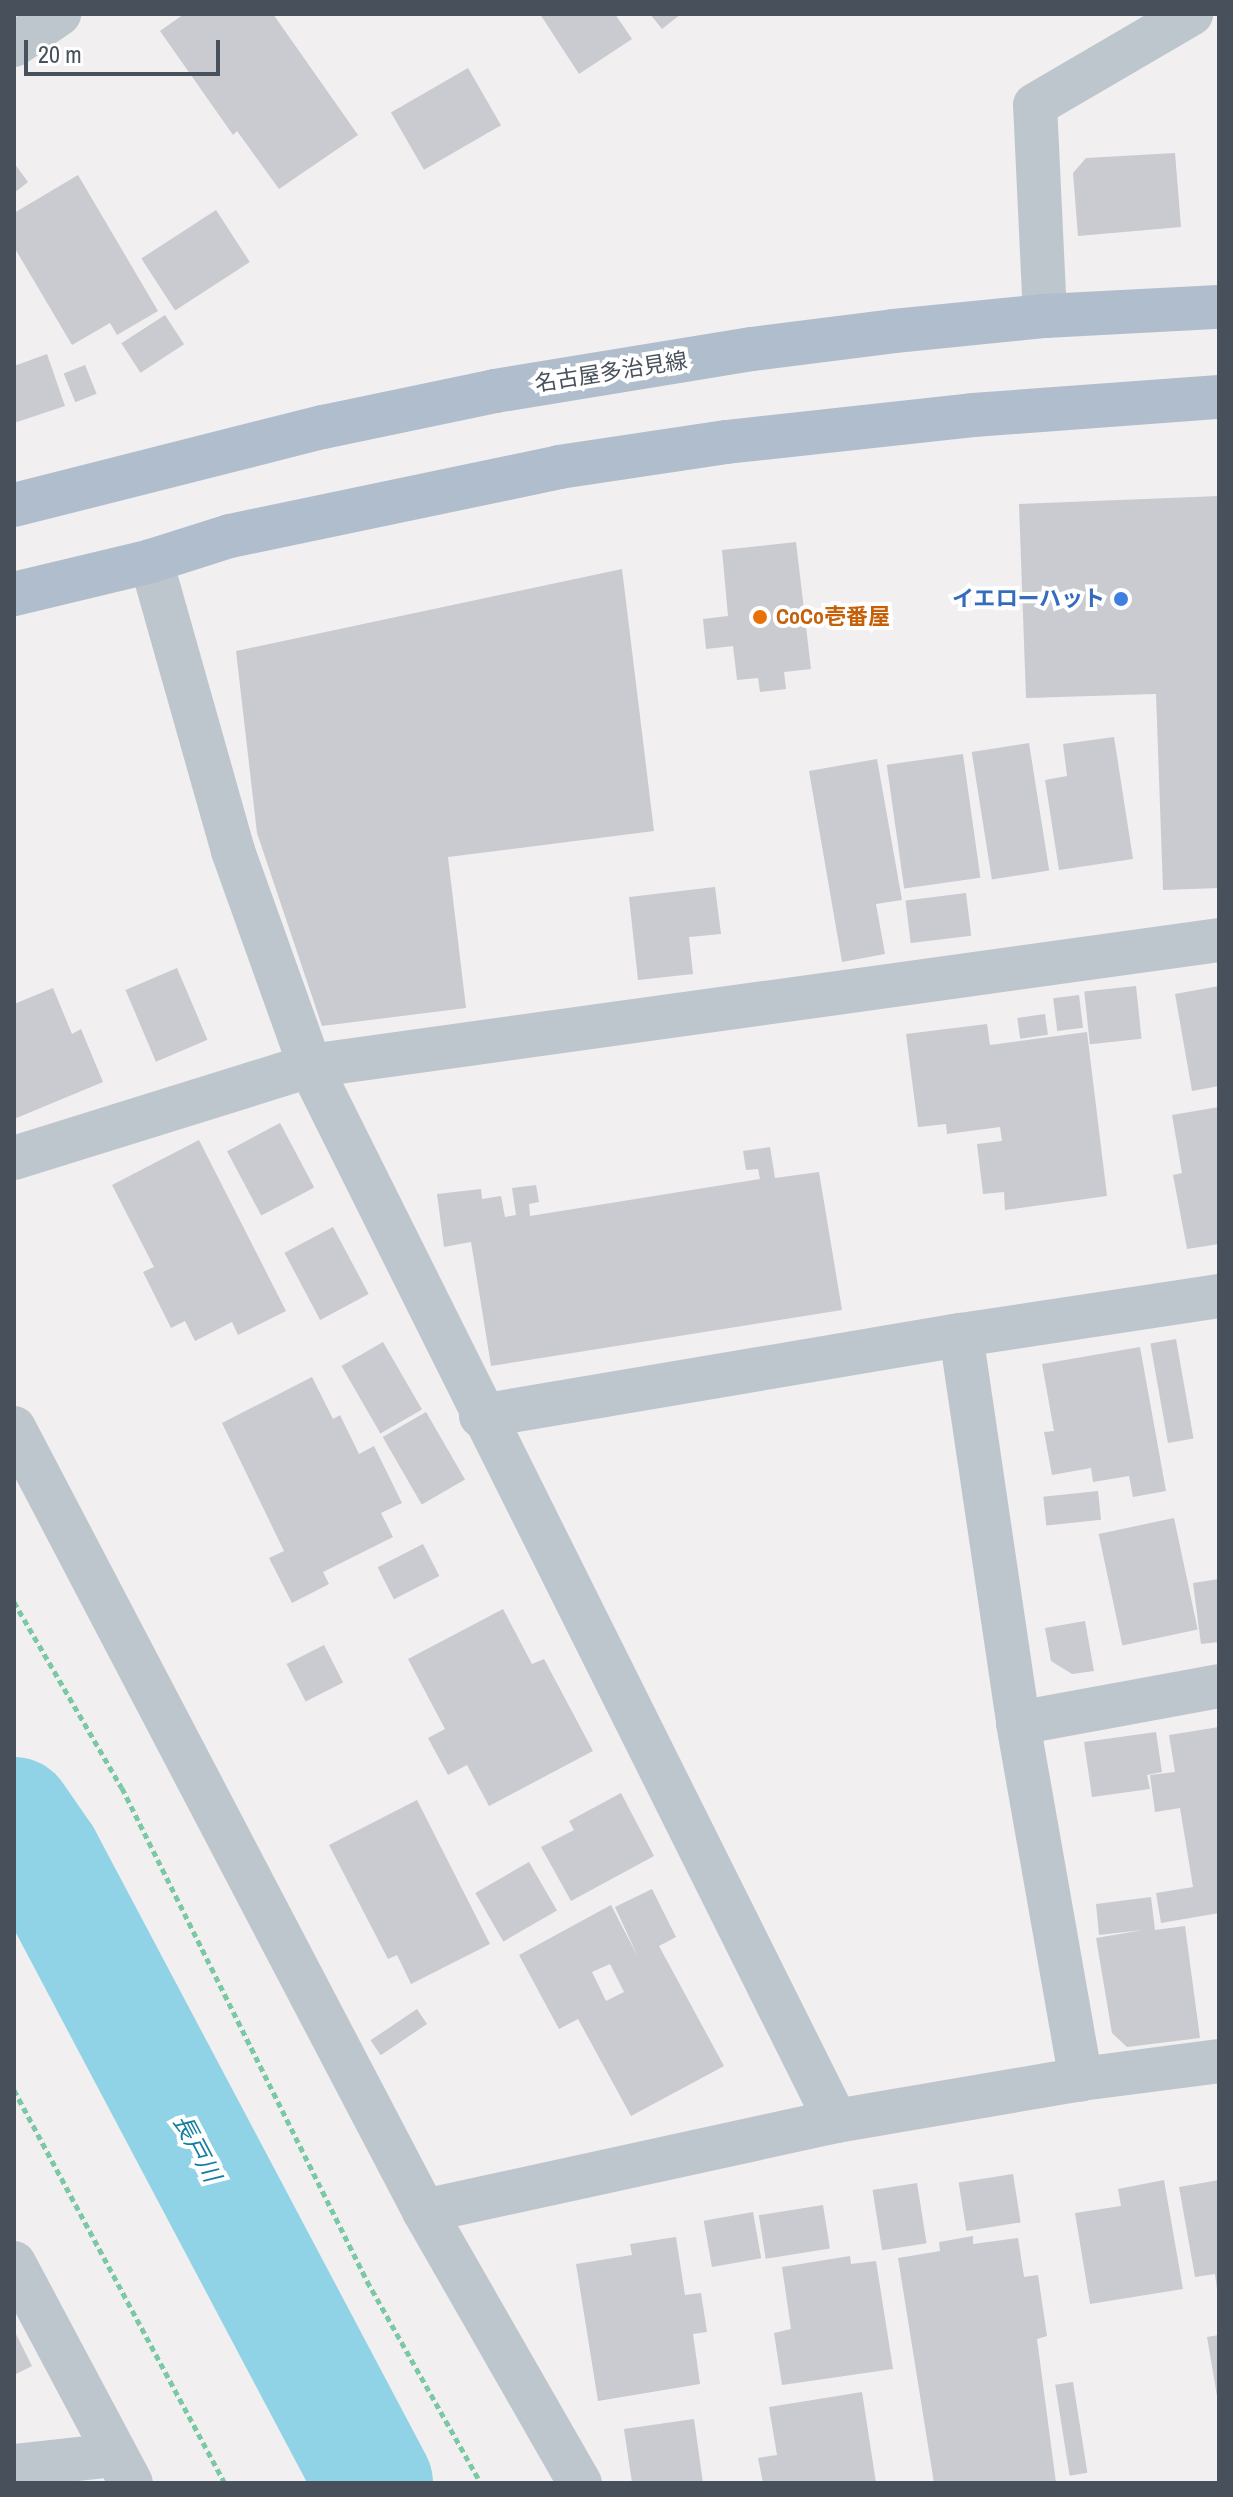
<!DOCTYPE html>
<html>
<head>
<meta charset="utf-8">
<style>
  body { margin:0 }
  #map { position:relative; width:1233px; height:2497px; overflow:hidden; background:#f1efef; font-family:"Archivo Narrow","Noto Sans JP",sans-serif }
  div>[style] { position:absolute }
  .river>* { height:118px; margin:-59px; padding:0 59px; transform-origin:59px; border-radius:59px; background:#90d2e6 }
  .building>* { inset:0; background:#c9cbd1; transform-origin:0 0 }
  .path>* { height:5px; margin-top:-2.5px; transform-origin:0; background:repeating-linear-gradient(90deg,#7ac8a4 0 6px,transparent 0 10px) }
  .minor>* { height:44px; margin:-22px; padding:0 22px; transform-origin:22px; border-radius:22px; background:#bec6cd }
  .major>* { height:44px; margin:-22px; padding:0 22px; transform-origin:22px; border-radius:22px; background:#b0bdcc }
  .dots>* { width:22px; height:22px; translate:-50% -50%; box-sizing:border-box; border:4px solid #fff; border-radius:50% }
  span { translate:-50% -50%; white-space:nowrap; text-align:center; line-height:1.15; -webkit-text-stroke:8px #fff; paint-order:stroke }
  .street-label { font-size:22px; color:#48515b }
  .shop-label { font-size:22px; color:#366cbe; font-weight:700 }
  .right { translate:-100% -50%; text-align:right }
  .food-label { font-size:22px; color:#c56008; font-weight:700 }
  .left { translate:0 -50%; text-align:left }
  .water-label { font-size:24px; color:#157fa1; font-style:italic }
  .frame { position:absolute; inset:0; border:16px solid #48515b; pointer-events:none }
  .scale { position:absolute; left:24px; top:40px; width:196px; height:36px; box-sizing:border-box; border:4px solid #48515b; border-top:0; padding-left:10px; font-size:24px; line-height:28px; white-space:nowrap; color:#48515b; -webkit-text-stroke:6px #fff; paint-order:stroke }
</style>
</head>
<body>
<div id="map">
  <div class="river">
    <div style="left:14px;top:1816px;width:51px;rotate:55.4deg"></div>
    <div style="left:43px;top:1858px;width:707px;rotate:62.09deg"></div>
  </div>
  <div class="building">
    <div style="clip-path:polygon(184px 14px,273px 14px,358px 135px,279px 189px,237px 131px,233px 135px,160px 31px)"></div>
    <div style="clip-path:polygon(540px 14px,615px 14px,632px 39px,579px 74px)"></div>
    <div style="clip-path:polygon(650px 14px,681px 14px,662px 29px)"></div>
    <div style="left:468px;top:68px;width:66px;height:89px;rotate:60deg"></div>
    <div style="clip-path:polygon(1175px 153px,1181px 227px,1078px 236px,1073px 173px,1086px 158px)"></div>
    <div style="clip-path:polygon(14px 163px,28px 182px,14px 193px)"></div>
    <div style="clip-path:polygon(78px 175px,158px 311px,117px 335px,110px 323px,72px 345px,14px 247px,14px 213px)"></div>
    <div style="left:216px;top:210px;width:62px;height:89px;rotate:57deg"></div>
    <div style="left:165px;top:315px;width:35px;height:52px;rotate:57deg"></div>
    <div style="clip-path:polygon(47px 354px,65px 406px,14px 423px,14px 366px)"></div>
    <div style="left:85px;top:365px;width:31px;height:23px;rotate:68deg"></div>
    <div style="clip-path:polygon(1219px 496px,1219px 888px,1163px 890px,1156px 694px,1026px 698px,1019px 504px)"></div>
    <div style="clip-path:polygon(796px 542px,811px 669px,784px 672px,786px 689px,760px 692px,758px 678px,737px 680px,733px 646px,706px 649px,703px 619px,728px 616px,722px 550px)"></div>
    <div style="clip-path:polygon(622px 569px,654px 831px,448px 857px,466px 1008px,322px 1026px,257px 833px,236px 651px)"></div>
    <div style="clip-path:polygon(1114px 737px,1133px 859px,1059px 870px,1045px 780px,1067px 776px,1063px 744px)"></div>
    <div style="left:1029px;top:743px;width:129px;height:58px;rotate:81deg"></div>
    <div style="left:963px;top:754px;width:125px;height:77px;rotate:82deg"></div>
    <div style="clip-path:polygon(877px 759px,902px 900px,876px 904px,885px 954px,842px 962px,809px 771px)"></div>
    <div style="clip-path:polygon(715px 887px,721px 934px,689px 937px,693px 974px,638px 980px,629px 897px)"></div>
    <div style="left:966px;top:893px;width:43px;height:61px;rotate:83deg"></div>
    <div style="left:177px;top:968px;width:78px;height:56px;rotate:67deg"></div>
    <div style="left:1136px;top:986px;width:53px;height:52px;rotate:84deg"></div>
    <div style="clip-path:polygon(1219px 986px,1219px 1086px,1192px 1091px,1175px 994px)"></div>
    <div style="clip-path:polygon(53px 988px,72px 1034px,81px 1029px,103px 1082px,14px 1119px,14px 1004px)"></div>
    <div style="left:1079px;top:995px;width:33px;height:26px;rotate:83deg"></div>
    <div style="left:1045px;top:1014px;width:21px;height:28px;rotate:82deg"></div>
    <div style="clip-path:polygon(987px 1024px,990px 1045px,1087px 1032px,1107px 1196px,1005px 1210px,1004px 1192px,983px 1194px,977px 1144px,1002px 1141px,1000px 1127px,947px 1134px,946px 1124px,918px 1127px,906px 1034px)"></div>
    <div style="clip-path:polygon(1219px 1107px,1219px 1244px,1187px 1249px,1173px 1175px,1182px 1173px,1172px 1115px)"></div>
    <div style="left:280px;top:1123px;width:73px;height:60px;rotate:62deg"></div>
    <div style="clip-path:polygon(199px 1140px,286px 1311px,238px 1335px,232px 1322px,195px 1341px,185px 1321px,171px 1328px,143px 1272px,154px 1267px,112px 1185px)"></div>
    <div style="clip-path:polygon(770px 1147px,775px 1178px,819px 1172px,842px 1310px,491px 1366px,471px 1242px,444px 1247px,437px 1194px,481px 1189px,482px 1199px,501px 1196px,505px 1217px,516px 1215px,512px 1188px,536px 1185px,539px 1202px,529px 1204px,530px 1216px,760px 1179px,758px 1169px,746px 1170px,743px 1151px)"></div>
    <div style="left:333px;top:1227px;width:76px;height:55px;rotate:62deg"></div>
    <div style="left:1176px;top:1339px;width:101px;height:26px;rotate:80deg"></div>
    <div style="left:383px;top:1342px;width:78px;height:48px;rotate:60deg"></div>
    <div style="clip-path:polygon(1140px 1347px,1166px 1491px,1133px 1497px,1129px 1476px,1093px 1482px,1091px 1468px,1052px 1475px,1044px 1432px,1054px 1431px,1042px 1364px)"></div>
    <div style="clip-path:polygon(312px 1377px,333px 1419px,340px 1415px,359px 1454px,374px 1446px,402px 1503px,381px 1513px,393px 1537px,323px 1572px,329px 1584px,292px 1603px,269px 1558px,284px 1551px,222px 1423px)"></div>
    <div style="left:426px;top:1412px;width:78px;height:50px;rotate:60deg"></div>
    <div style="left:1098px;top:1491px;width:29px;height:55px;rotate:84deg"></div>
    <div style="left:1174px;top:1518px;width:114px;height:77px;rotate:78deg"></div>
    <div style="left:423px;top:1544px;width:36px;height:51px;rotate:63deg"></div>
    <div style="clip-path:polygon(1219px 1579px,1219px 1642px,1201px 1644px,1193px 1583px)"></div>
    <div style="clip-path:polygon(503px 1609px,532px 1664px,544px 1659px,593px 1751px,489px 1806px,467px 1765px,448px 1775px,428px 1738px,445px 1729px,408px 1659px)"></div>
    <div style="clip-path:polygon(1085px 1621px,1094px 1671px,1072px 1674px,1051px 1661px,1045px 1628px)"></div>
    <div style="left:324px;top:1645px;width:42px;height:42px;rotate:63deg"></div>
    <div style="clip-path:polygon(1219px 1727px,1219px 1913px,1161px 1923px,1156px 1893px,1193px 1887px,1180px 1808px,1155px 1812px,1150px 1775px,1175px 1772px,1169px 1735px)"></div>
    <div style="clip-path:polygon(1156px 1732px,1162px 1772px,1147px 1775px,1150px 1789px,1092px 1797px,1084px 1742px)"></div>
    <div style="clip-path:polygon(621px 1793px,654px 1856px,571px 1901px,541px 1847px,574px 1830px,569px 1821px)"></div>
    <div style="clip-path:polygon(417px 1800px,490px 1944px,411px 1984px,397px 1955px,388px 1959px,329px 1845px)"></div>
    <div style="left:529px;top:1862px;width:56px;height:62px;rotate:60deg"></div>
    <div style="clip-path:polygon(evenodd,652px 1889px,676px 1937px,659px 1946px,724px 2066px,631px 2116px,578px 2019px,559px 2029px,519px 1955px,611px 1905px,638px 1957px,615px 1907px,652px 1889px,610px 1964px,624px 1992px,606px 2001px,592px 1972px,610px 1964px)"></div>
    <div style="clip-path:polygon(1151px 1897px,1155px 1930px,1185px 1926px,1200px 2038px,1127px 2047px,1112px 2033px,1096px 1938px,1143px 1930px,1099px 1935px,1096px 1904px)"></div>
    <div style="left:417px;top:2009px;width:18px;height:56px;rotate:56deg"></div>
    <div style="left:1013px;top:2174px;width:49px;height:55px;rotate:81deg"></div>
    <div style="clip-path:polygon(1164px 2180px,1183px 2289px,1090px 2304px,1075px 2213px,1121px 2206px,1118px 2189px)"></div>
    <div style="clip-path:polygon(1219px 2180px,1219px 2289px,1217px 2289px,1215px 2274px,1195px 2277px,1179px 2187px)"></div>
    <div style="left:917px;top:2183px;width:61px;height:45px;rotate:81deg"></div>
    <div style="left:823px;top:2205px;width:44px;height:65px;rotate:81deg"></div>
    <div style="left:753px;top:2212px;width:47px;height:50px;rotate:80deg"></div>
    <div style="clip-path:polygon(973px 2236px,973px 2244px,1018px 2238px,1024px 2277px,1038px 2275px,1047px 2336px,1037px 2339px,1056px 2483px,934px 2483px,898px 2258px,940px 2251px,939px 2242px)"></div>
    <div style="clip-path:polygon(676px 2237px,685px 2295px,701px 2293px,707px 2332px,693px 2334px,700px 2384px,598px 2401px,576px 2264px,632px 2255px,630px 2244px)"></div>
    <div style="clip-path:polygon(850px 2256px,851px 2264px,876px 2261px,893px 2369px,782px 2385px,774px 2333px,791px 2329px,782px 2267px)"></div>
    <div style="clip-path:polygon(14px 2330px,32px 2366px,14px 2375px)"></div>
    <div style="clip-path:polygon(1219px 2335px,1219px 2395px,1217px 2396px,1207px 2337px)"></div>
    <div style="left:1073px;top:2382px;width:92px;height:18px;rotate:81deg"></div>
    <div style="clip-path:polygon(862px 2392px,876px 2483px,763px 2483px,758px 2458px,777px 2455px,769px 2407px)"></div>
    <div style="clip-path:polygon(694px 2419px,703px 2483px,632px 2483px,624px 2429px)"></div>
  </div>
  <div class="path">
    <div style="left:14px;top:1602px;width:215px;rotate:59.9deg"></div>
    <div style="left:122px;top:1788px;width:551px;rotate:63.57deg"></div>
    <div style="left:367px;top:2281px;width:232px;rotate:60.6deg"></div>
    <div style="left:14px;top:2090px;width:446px;rotate:61.8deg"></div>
  </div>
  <div class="minor">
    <div style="left:14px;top:45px;width:55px;rotate:-34.6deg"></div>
    <div style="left:1045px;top:316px;width:211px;rotate:-92.7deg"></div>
    <div style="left:1035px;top:105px;width:181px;rotate:-30.3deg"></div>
    <div style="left:151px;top:561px;width:301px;rotate:74.2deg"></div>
    <div style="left:233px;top:851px;width:228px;rotate:70.3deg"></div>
    <div style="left:310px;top:1066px;width:1179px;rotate:63.5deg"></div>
    <div style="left:14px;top:1158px;width:310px;rotate:-17.3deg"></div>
    <div style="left:310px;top:1066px;width:918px;rotate:-7.89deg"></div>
    <div style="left:961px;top:1335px;width:392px;rotate:81.6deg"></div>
    <div style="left:1018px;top:1723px;width:362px;rotate:80deg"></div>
    <div style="left:481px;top:1416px;width:487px;rotate:-9.6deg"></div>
    <div style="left:961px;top:1335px;width:261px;rotate:-8.6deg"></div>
    <div style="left:14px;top:1428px;width:884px;rotate:62.36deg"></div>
    <div style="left:424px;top:2211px;width:314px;rotate:60.2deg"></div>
    <div style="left:1018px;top:1723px;width:204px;rotate:-10.4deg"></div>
    <div style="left:424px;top:2211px;width:422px;rotate:-12.3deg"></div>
    <div style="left:836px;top:2121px;width:249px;rotate:-9.7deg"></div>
    <div style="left:1081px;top:2079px;width:139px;rotate:-7.4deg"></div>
    <div style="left:14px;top:2263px;width:249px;rotate:62deg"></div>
    <div style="left:14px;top:2466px;width:102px;rotate:-6.2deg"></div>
  </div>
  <div class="major">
    <div style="left:14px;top:505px;width:319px;rotate:-14.2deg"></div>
    <div style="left:323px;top:427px;width:176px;rotate:-11.8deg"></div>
    <div style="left:495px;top:391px;width:260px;rotate:-9.3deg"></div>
    <div style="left:752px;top:349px;width:143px;rotate:-7.2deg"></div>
    <div style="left:894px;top:331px;width:152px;rotate:-5.7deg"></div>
    <div style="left:1045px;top:316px;width:174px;rotate:-3deg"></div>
    <div style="left:14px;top:594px;width:141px;rotate:-13.5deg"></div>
    <div style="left:151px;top:561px;width:83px;rotate:-17.6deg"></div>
    <div style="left:230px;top:536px;width:336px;rotate:-11.8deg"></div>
    <div style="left:559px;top:467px;width:169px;rotate:-8.5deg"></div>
    <div style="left:726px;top:442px;width:248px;rotate:-6.2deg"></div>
    <div style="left:973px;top:415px;width:247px;rotate:-4.2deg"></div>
  </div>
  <div class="dots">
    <div style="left:1121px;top:599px;background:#3f7fe0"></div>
    <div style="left:760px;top:617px;background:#e8710a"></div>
  </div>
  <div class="street-label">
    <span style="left:611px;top:372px;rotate:-9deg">名古屋多治見線</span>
  </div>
  <div class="shop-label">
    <span class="right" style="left:1105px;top:599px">イエローハット</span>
  </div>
  <div class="food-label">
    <span class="left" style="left:776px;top:617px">CoCo壱番屋</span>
  </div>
  <div class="water-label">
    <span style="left:197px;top:2148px;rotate:62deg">長戸川</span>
  </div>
  <div class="frame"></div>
  <div class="scale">20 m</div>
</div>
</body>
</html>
